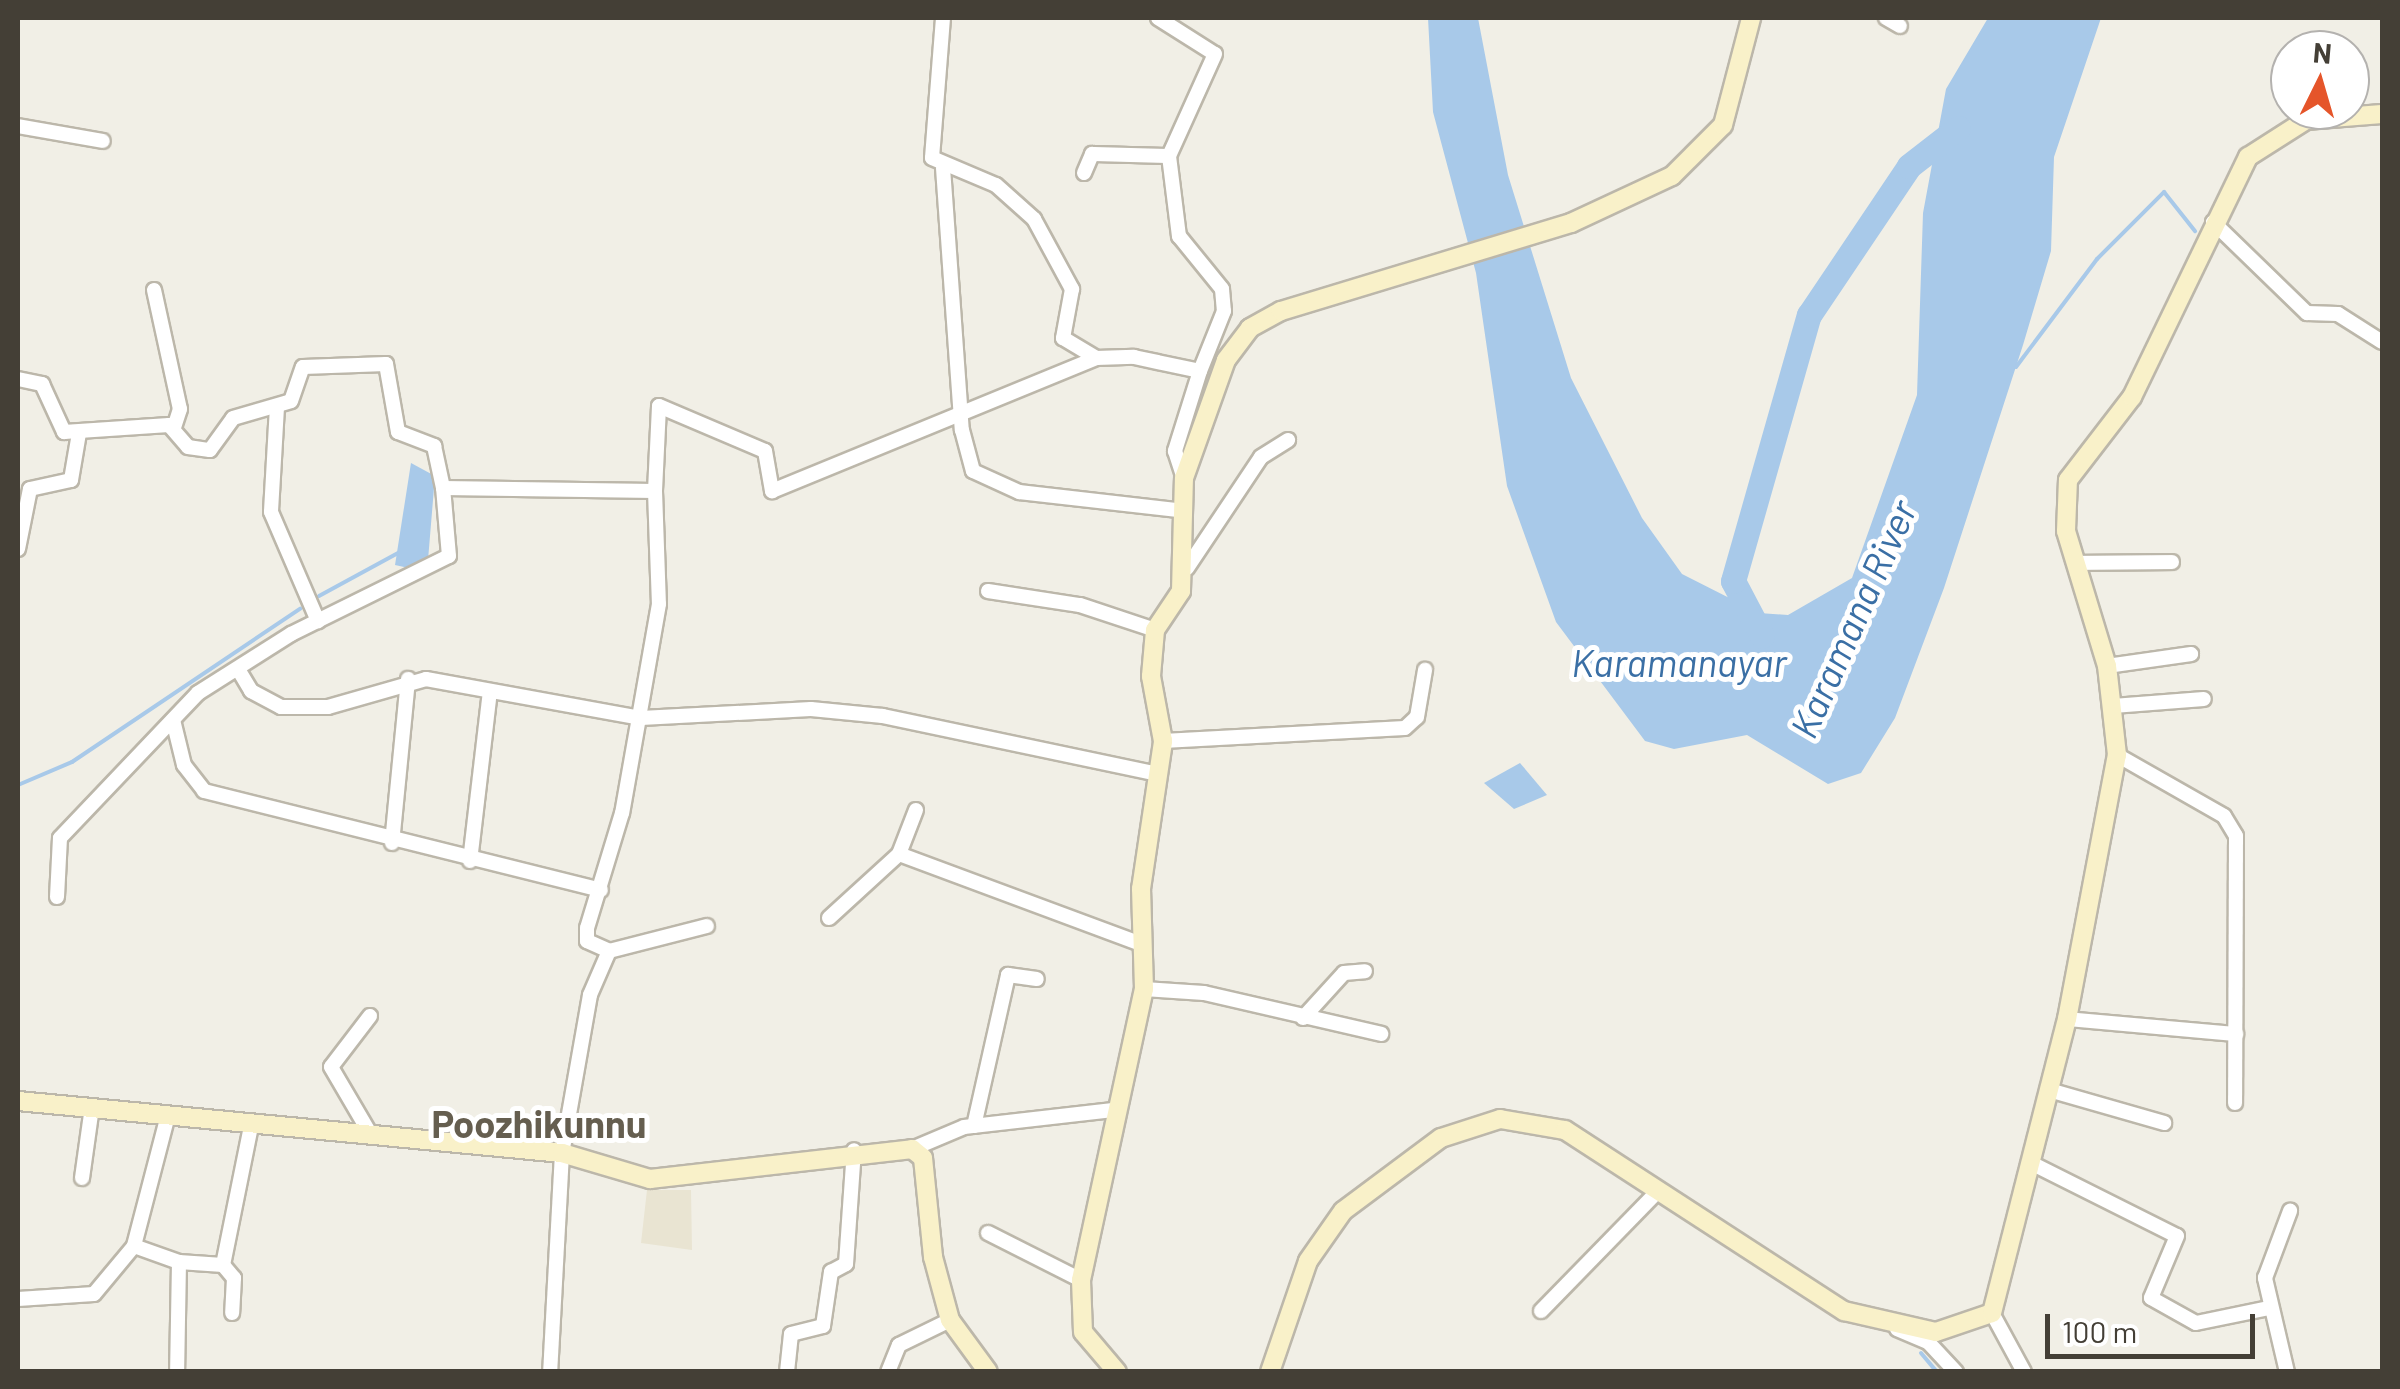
<!DOCTYPE html>
<html>
<head>
<meta charset="utf-8">
<style>
  body { margin:0 }
  #map { position:relative; width:2400px; height:1389px; overflow:hidden; background:#f1efe6; font-family:Barlow,sans-serif }
  div>[style] { position:absolute }
  .education>* { inset:0; background:#e9e4d2 }
  .water>* { inset:0; background:#a8c9e9 }
  .stream>* { height:4px; margin:-2px; padding:0 2px; transform-origin:2px; border-radius:2px; background:#a8c9e9 }
  .river>* { height:25px; margin:-12.5px; padding:0 12.5px; transform-origin:12.5px; border-radius:12.5px; background:#a8c9e9 }
  .roads { filter:drop-shadow(2px 0 #bcb7aa) drop-shadow(-2px 0 #bcb7aa) drop-shadow(0 2px #bcb7aa) drop-shadow(0 -2px #bcb7aa) }
  .street>* { height:14px; margin:-7px; padding:0 7px; transform-origin:7px; border-radius:7px; background:#fff }
  .secondary>* { height:18px; margin:-9px; padding:0 9px; transform-origin:9px; border-radius:9px; background:#f9f1c9 }
  span { translate:-50% -50%; white-space:nowrap; text-align:center; line-height:1.15; -webkit-text-stroke:10px #fff; paint-order:stroke }
  .water-label { font-size:38px; color:#3a6fa5; font-style:italic }
  .neighbourhood-label { font-size:38px; color:#655e4f; font-weight:700 }
  .frame { position:absolute; inset:0; border:20px solid #443f36; pointer-events:none }
  .north { position:absolute; left:2270px; top:30px; width:100px; height:100px; box-sizing:border-box; background:#fff; border:2px solid #b4b2af; border-radius:50%; rotate:5deg; font-size:28px; font-weight:700; line-height:40px; text-align:center; color:#443f36 }
  .north::after { content:''; display:block; margin:auto; width:35px; height:45px; background:#e5552a; clip-path:polygon(50% 0,100% 100%,50% 72%,0 100%) }
  .scale { position:absolute; left:2045px; top:1314px; width:210px; height:45px; box-sizing:border-box; border:5px solid #443f36; border-top:0; padding-left:12px; font-size:30px; line-height:35px; white-space:nowrap; color:#443f36; -webkit-text-stroke:8px #fff; paint-order:stroke }
</style>
</head>
<body>
<div id="map">
  <div class="education">
    <div style="clip-path:polygon(647px 1190px,691px 1190px,692px 1250px,641px 1243px)"></div>
  </div>
  <div class="water">
    <div style="clip-path:polygon(1428px 18px,1478px 18px,1508px 175px,1571px 378px,1642px 518px,1682px 574px,1759px 613px,1788px 615px,1852px 578px,1917px 395px,1923px 213px,1946px 89px,1988px 18px,2101px 18px,2054px 157px,2051px 251px,2023px 345px,1944px 588px,1895px 718px,1861px 773px,1828px 784px,1747px 735px,1674px 749px,1645px 741px,1556px 622px,1507px 486px,1476px 273px,1433px 112px)"></div>
    <div style="clip-path:polygon(411px 463px,435px 476px,427px 572px,395px 565px)"></div>
    <div style="clip-path:polygon(1520px 763px,1547px 795px,1514px 809px,1484px 783px)"></div>
  </div>
  <div class="stream">
    <div style="left:2016px;top:367px;width:135px;rotate:-53.1deg"></div>
    <div style="left:2097px;top:259px;width:95px;rotate:-45deg"></div>
    <div style="left:2164px;top:192px;width:50px;rotate:51.5deg"></div>
    <div style="left:319px;top:596px;width:90px;rotate:-28.6deg"></div>
    <div style="left:18px;top:785px;width:59px;rotate:-23.1deg"></div>
    <div style="left:72px;top:762px;width:275px;rotate:-33.9deg"></div>
    <div style="left:1921px;top:1353px;width:25px;rotate:50deg"></div>
  </div>
  <div class="river">
    <div style="left:1762px;top:636px;width:62px;rotate:-117.8deg"></div>
    <div style="left:1733px;top:581px;width:277px;rotate:-74.1deg"></div>
    <div style="left:1809px;top:315px;width:179px;rotate:-56.1deg"></div>
    <div style="left:1909px;top:166px;width:62px;rotate:-37.8deg"></div>
  </div>
  <div class="roads">
    <div class="street">
      <div style="left:943px;top:18px;width:140px;rotate:94.5deg"></div>
      <div style="left:932px;top:158px;width:69px;rotate:22.9deg"></div>
      <div style="left:996px;top:185px;width:51px;rotate:41.8deg"></div>
      <div style="left:1034px;top:219px;width:80px;rotate:61.5deg"></div>
      <div style="left:1072px;top:289px;width:50px;rotate:100.4deg"></div>
      <div style="left:1063px;top:338px;width:39px;rotate:31deg"></div>
      <div style="left:1158px;top:18px;width:67px;rotate:32.3deg"></div>
      <div style="left:1215px;top:54px;width:112px;rotate:114.3deg"></div>
      <div style="left:1169px;top:156px;width:81px;rotate:82.9deg"></div>
      <div style="left:1179px;top:236px;width:68px;rotate:50.9deg"></div>
      <div style="left:1222px;top:289px;width:22px;rotate:85deg"></div>
      <div style="left:1224px;top:311px;width:65px;rotate:111.8deg"></div>
      <div style="left:1886px;top:18px;width:16px;rotate:30deg"></div>
      <div style="left:18px;top:126px;width:86px;rotate:10deg"></div>
      <div style="left:943px;top:168px;width:263px;rotate:85.9deg"></div>
      <div style="left:962px;top:430px;width:42px;rotate:75deg"></div>
      <div style="left:973px;top:471px;width:51px;rotate:24.5deg"></div>
      <div style="left:1019px;top:492px;width:160px;rotate:6.5deg"></div>
      <div style="left:1084px;top:173px;width:21px;rotate:-67deg"></div>
      <div style="left:1092px;top:154px;width:77px;rotate:1.5deg"></div>
      <div style="left:2213px;top:222px;width:131px;rotate:44.1deg"></div>
      <div style="left:2307px;top:313px;width:31px;rotate:2deg"></div>
      <div style="left:2338px;top:314px;width:52px;rotate:32.5deg"></div>
      <div style="left:154px;top:290px;width:122px;rotate:77.7deg"></div>
      <div style="left:180px;top:409px;width:19px;rotate:108deg"></div>
      <div style="left:18px;top:379px;width:25px;rotate:12deg"></div>
      <div style="left:42px;top:384px;width:53px;rotate:65.4deg"></div>
      <div style="left:64px;top:432px;width:105px;rotate:-3.8deg"></div>
      <div style="left:169px;top:425px;width:29px;rotate:49deg"></div>
      <div style="left:188px;top:447px;width:22px;rotate:8deg"></div>
      <div style="left:210px;top:450px;width:39px;rotate:-54deg"></div>
      <div style="left:233px;top:418px;width:60px;rotate:-16.3deg"></div>
      <div style="left:291px;top:401px;width:36px;rotate:-71deg"></div>
      <div style="left:303px;top:367px;width:83px;rotate:-2.1deg"></div>
      <div style="left:386px;top:364px;width:69px;rotate:80deg"></div>
      <div style="left:398px;top:432px;width:39px;rotate:21deg"></div>
      <div style="left:434px;top:446px;width:43px;rotate:77.9deg"></div>
      <div style="left:443px;top:488px;width:212px;rotate:0.8deg"></div>
      <div style="left:655px;top:491px;width:113px;rotate:88deg"></div>
      <div style="left:659px;top:604px;width:212px;rotate:100deg"></div>
      <div style="left:622px;top:813px;width:120px;rotate:106.9deg"></div>
      <div style="left:587px;top:928px;width:13px;rotate:90deg"></div>
      <div style="left:587px;top:941px;width:24px;rotate:24deg"></div>
      <div style="left:609px;top:951px;width:48px;rotate:113.4deg"></div>
      <div style="left:590px;top:995px;width:160px;rotate:100deg"></div>
      <div style="left:562px;top:1153px;width:219px;rotate:93.1deg"></div>
      <div style="left:277px;top:407px;width:105px;rotate:93.3deg"></div>
      <div style="left:271px;top:512px;width:119px;rotate:66.7deg"></div>
      <div style="left:655px;top:491px;width:85px;rotate:-87.3deg"></div>
      <div style="left:659px;top:406px;width:115px;rotate:23deg"></div>
      <div style="left:765px;top:451px;width:41px;rotate:80.1deg"></div>
      <div style="left:772px;top:491px;width:350px;rotate:-22.3deg"></div>
      <div style="left:1096px;top:358px;width:38px;rotate:-2deg"></div>
      <div style="left:1134px;top:357px;width:67px;rotate:12deg"></div>
      <div style="left:1200px;top:371px;width:84px;rotate:107.4deg"></div>
      <div style="left:1175px;top:451px;width:28px;rotate:72deg"></div>
      <div style="left:18px;top:549px;width:61px;rotate:-78.7deg"></div>
      <div style="left:30px;top:489px;width:42px;rotate:-12.4deg"></div>
      <div style="left:71px;top:480px;width:48px;rotate:-80.3deg"></div>
      <div style="left:2075px;top:563px;width:97px;rotate:-0.6deg"></div>
      <div style="left:1187px;top:568px;width:133px;rotate:-56.3deg"></div>
      <div style="left:1261px;top:457px;width:32px;rotate:-32deg"></div>
      <div style="left:988px;top:591px;width:93px;rotate:8.7deg"></div>
      <div style="left:1080px;top:605px;width:79px;rotate:18.4deg"></div>
      <div style="left:2107px;top:666px;width:85px;rotate:-8.1deg"></div>
      <div style="left:238px;top:669px;width:26px;rotate:59deg"></div>
      <div style="left:251px;top:691px;width:34px;rotate:28deg"></div>
      <div style="left:281px;top:707px;width:47px"></div>
      <div style="left:328px;top:707px;width:102px;rotate:-15.9deg"></div>
      <div style="left:426px;top:679px;width:219px;rotate:10.3deg"></div>
      <div style="left:641px;top:718px;width:170px;rotate:-3deg"></div>
      <div style="left:811px;top:709px;width:72px;rotate:5.6deg"></div>
      <div style="left:883px;top:716px;width:282px;rotate:11.9deg"></div>
      <div style="left:2113px;top:706px;width:91px;rotate:-4.4deg"></div>
      <div style="left:173px;top:720px;width:46px;rotate:76.3deg"></div>
      <div style="left:184px;top:765px;width:33px;rotate:52deg"></div>
      <div style="left:204px;top:791px;width:409px;rotate:14deg"></div>
      <div style="left:1163px;top:741px;width:242px;rotate:-3.1deg"></div>
      <div style="left:1405px;top:728px;width:16px;rotate:-43deg"></div>
      <div style="left:1417px;top:717px;width:48px;rotate:-80.3deg"></div>
      <div style="left:2117px;top:755px;width:123px;rotate:29.7deg"></div>
      <div style="left:2224px;top:816px;width:23px;rotate:59deg"></div>
      <div style="left:2236px;top:836px;width:267px;rotate:90.2deg"></div>
      <div style="left:916px;top:810px;width:47px;rotate:111.1deg"></div>
      <div style="left:899px;top:854px;width:258px;rotate:20.4deg"></div>
      <div style="left:392px;top:843px;width:165px;rotate:-84.4deg"></div>
      <div style="left:470px;top:861px;width:170px;rotate:-83.3deg"></div>
      <div style="left:57px;top:897px;width:59px;rotate:-87.1deg"></div>
      <div style="left:60px;top:838px;width:200px;rotate:-46.4deg"></div>
      <div style="left:198px;top:693px;width:110px;rotate:-32.4deg"></div>
      <div style="left:291px;top:634px;width:176px;rotate:-26.3deg"></div>
      <div style="left:449px;top:556px;width:68px;rotate:-95deg"></div>
      <div style="left:829px;top:918px;width:95px;rotate:-42.4deg"></div>
      <div style="left:609px;top:951px;width:101px;rotate:-14.3deg"></div>
      <div style="left:1144px;top:989px;width:60px;rotate:3.8deg"></div>
      <div style="left:1204px;top:993px;width:182px;rotate:13deg"></div>
      <div style="left:370px;top:1016px;width:64px;rotate:127.4deg"></div>
      <div style="left:331px;top:1067px;width:81px;rotate:59.6deg"></div>
      <div style="left:1303px;top:1018px;width:61px;rotate:-47.7deg"></div>
      <div style="left:1344px;top:973px;width:21px;rotate:-5deg"></div>
      <div style="left:2067px;top:1019px;width:170px;rotate:5.1deg"></div>
      <div style="left:2049px;top:1090px;width:120px;rotate:16deg"></div>
      <div style="left:167px;top:1119px;width:131px;rotate:104.6deg"></div>
      <div style="left:134px;top:1246px;width:48px;rotate:19.6deg"></div>
      <div style="left:179px;top:1262px;width:110px;rotate:91deg"></div>
      <div style="left:974px;top:1126px;width:155px;rotate:-77.3deg"></div>
      <div style="left:1008px;top:975px;width:29px;rotate:8deg"></div>
      <div style="left:912px;top:1149px;width:56px;rotate:-22.9deg"></div>
      <div style="left:964px;top:1127px;width:150px;rotate:-6.5deg"></div>
      <div style="left:2031px;top:1163px;width:163px;rotate:26.6deg"></div>
      <div style="left:2177px;top:1236px;width:67px;rotate:112.8deg"></div>
      <div style="left:2151px;top:1298px;width:51px;rotate:29.1deg"></div>
      <div style="left:2196px;top:1323px;width:75px;rotate:-11.6deg"></div>
      <div style="left:82px;top:1178px;width:72px;rotate:-82deg"></div>
      <div style="left:988px;top:1233px;width:104px;rotate:26.8deg"></div>
      <div style="left:179px;top:1262px;width:44px;rotate:3.9deg"></div>
      <div style="left:223px;top:1265px;width:17px;rotate:50deg"></div>
      <div style="left:234px;top:1278px;width:35px;rotate:93deg"></div>
      <div style="left:223px;top:1265px;width:142px;rotate:-78.6deg"></div>
      <div style="left:18px;top:1299px;width:76px;rotate:-3.8deg"></div>
      <div style="left:94px;top:1294px;width:62px;rotate:-50.2deg"></div>
      <div style="left:1541px;top:1311px;width:166px;rotate:-45.7deg"></div>
      <div style="left:1992px;top:1313px;width:67px;rotate:61.5deg"></div>
      <div style="left:1897px;top:1329px;width:34px;rotate:23deg"></div>
      <div style="left:1928px;top:1342px;width:41px;rotate:47deg"></div>
      <div style="left:787px;top:1372px;width:38px;rotate:-84deg"></div>
      <div style="left:791px;top:1334px;width:33px;rotate:-14deg"></div>
      <div style="left:823px;top:1326px;width:55px;rotate:-81.6deg"></div>
      <div style="left:831px;top:1272px;width:17px;rotate:-28deg"></div>
      <div style="left:846px;top:1264px;width:114px;rotate:-86deg"></div>
      <div style="left:888px;top:1372px;width:29px;rotate:-68deg"></div>
      <div style="left:899px;top:1345px;width:57px;rotate:-26.1deg"></div>
      <div style="left:2287px;top:1372px;width:97px;rotate:-103.2deg"></div>
      <div style="left:2265px;top:1278px;width:72px;rotate:-69.5deg"></div>
    </div>
    <div class="secondary">
      <div style="left:18px;top:1101px;width:546px;rotate:5.46deg"></div>
      <div style="left:562px;top:1153px;width:92px;rotate:16.5deg"></div>
      <div style="left:650px;top:1179px;width:264px;rotate:-6.5deg"></div>
      <div style="left:912px;top:1149px;width:14px;rotate:39deg"></div>
      <div style="left:923px;top:1158px;width:100px;rotate:84.2deg"></div>
      <div style="left:933px;top:1257px;width:65px;rotate:74.9deg"></div>
      <div style="left:950px;top:1320px;width:64px;rotate:53.8deg"></div>
      <div style="left:1117px;top:1372px;width:52px;rotate:-130.4deg"></div>
      <div style="left:1083px;top:1332px;width:52px;rotate:-92.2deg"></div>
      <div style="left:1081px;top:1280px;width:298px;rotate:-77.8deg"></div>
      <div style="left:1144px;top:989px;width:100px;rotate:-91.7deg"></div>
      <div style="left:1141px;top:889px;width:150px;rotate:-81.5deg"></div>
      <div style="left:1163px;top:741px;width:66px;rotate:-100.5deg"></div>
      <div style="left:1151px;top:676px;width:46px;rotate:-85deg"></div>
      <div style="left:1155px;top:630px;width:47px;rotate:-56.3deg"></div>
      <div style="left:1181px;top:591px;width:113px;rotate:-88.5deg"></div>
      <div style="left:1184px;top:478px;width:125px;rotate:-70.4deg"></div>
      <div style="left:1226px;top:360px;width:40px;rotate:-53deg"></div>
      <div style="left:1250px;top:328px;width:35px;rotate:-29deg"></div>
      <div style="left:1281px;top:311px;width:303px;rotate:-16.9deg"></div>
      <div style="left:1571px;top:223px;width:111px;rotate:-25deg"></div>
      <div style="left:1672px;top:176px;width:72px;rotate:-45deg"></div>
      <div style="left:1723px;top:125px;width:111px;rotate:-75.3deg"></div>
      <div style="left:1270px;top:1372px;width:117px;rotate:-71.1deg"></div>
      <div style="left:1308px;top:1261px;width:61px;rotate:-55deg"></div>
      <div style="left:1343px;top:1211px;width:122px;rotate:-36.7deg"></div>
      <div style="left:1441px;top:1138px;width:62px;rotate:-17.9deg"></div>
      <div style="left:1500px;top:1119px;width:66px;rotate:9.6deg"></div>
      <div style="left:1565px;top:1130px;width:333px;rotate:33deg"></div>
      <div style="left:1844px;top:1311px;width:94px;rotate:12.9deg"></div>
      <div style="left:1936px;top:1332px;width:59px;rotate:-18.7deg"></div>
      <div style="left:1992px;top:1313px;width:303px;rotate:-75.7deg"></div>
      <div style="left:2067px;top:1019px;width:269px;rotate:-79.3deg"></div>
      <div style="left:2117px;top:755px;width:90px;rotate:-96.4deg"></div>
      <div style="left:2107px;top:666px;width:141px;rotate:-106.9deg"></div>
      <div style="left:2066px;top:531px;width:51px;rotate:-87.8deg"></div>
      <div style="left:2068px;top:480px;width:105px;rotate:-52.4deg"></div>
      <div style="left:2132px;top:397px;width:267px;rotate:-64.2deg"></div>
      <div style="left:2248px;top:157px;width:69px;rotate:-32.5deg"></div>
      <div style="left:2306px;top:120px;width:76px;rotate:-4.5deg"></div>
    </div>
  </div>
  <div class="water-label">
    <span style="left:1853px;top:619px;rotate:-66deg">Karamana River</span>
    <span style="left:1679px;top:663px">Karamanayar</span>
  </div>
  <div class="neighbourhood-label">
    <span style="left:539px;top:1124px">Poozhikunnu</span>
  </div>
  <div class="frame"></div>
  <div class="north">N</div>
  <div class="scale">100 m</div>
</div>
</body>
</html>
